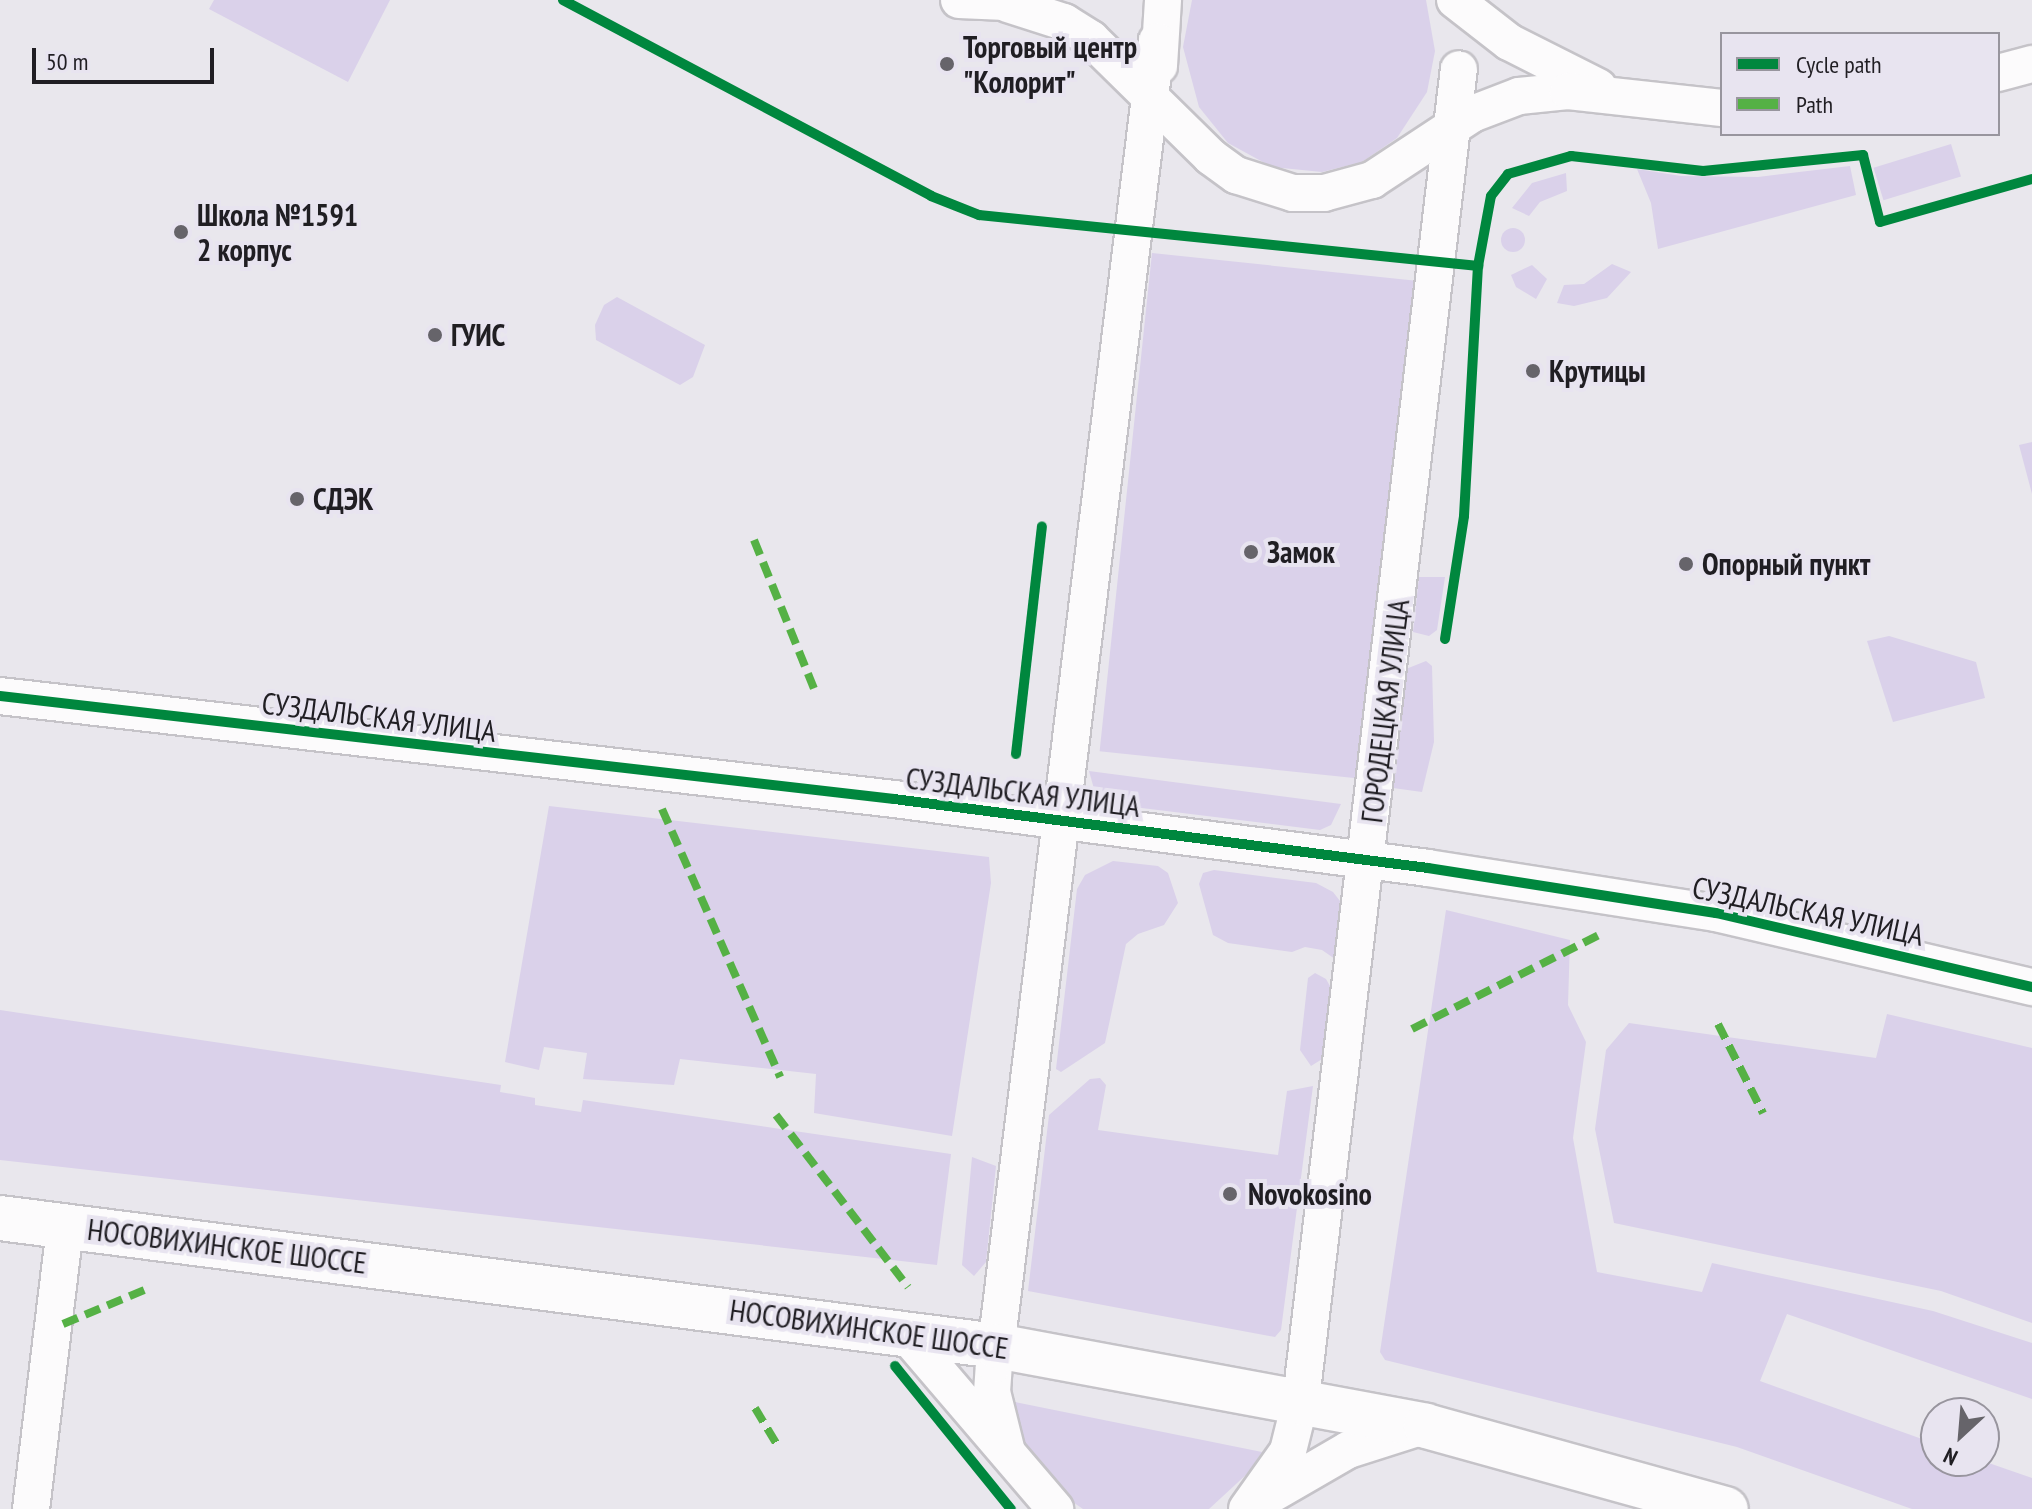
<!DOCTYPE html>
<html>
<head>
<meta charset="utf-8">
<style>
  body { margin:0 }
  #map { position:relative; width:2032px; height:1509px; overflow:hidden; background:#e9e7ed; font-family:"PT Sans Narrow",sans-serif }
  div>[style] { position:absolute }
  .green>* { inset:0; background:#dad1ea; transform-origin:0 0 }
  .round { border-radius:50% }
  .roads { filter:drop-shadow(2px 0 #c5c3c8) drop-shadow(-2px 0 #c5c3c8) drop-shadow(0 2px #c5c3c8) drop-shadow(0 -2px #c5c3c8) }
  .minor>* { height:36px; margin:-18px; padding:0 18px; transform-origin:18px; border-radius:18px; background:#fcfbfc }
  .major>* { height:44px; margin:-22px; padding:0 22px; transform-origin:22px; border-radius:22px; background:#fcfbfc }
  .quiet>* { height:8px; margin-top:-4px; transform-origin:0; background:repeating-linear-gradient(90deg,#55b145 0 16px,transparent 0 24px) }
  .cycleway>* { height:10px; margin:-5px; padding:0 5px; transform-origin:5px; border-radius:5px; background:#00873e }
  .dots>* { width:22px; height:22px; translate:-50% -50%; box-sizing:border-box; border:4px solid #e8e4f0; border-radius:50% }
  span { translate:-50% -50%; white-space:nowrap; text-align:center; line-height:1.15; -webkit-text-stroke:8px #e8e4f0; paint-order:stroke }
  .poi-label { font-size:30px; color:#201e23; font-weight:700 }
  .left { translate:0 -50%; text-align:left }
  .street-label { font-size:30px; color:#201e23 }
  .legend { position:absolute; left:1720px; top:32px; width:280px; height:104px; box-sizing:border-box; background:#e8e4f0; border:2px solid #98959e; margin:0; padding:10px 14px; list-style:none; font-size:24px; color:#201e23 }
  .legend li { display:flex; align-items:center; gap:16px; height:40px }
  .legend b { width:40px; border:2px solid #98959e }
  .north { position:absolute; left:1920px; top:1397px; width:80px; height:80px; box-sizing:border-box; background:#e8e4f0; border:2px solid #98959e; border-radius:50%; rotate:206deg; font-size:22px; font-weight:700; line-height:32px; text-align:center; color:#201e23 }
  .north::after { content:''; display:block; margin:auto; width:28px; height:36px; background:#66646a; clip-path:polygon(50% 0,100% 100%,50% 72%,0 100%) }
  .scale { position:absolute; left:32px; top:48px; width:182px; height:36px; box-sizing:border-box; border:4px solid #201e23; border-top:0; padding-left:10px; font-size:24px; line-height:28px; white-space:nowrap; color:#201e23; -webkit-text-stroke:6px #e8e4f0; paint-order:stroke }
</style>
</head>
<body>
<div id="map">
  <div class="green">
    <div style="clip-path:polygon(214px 0,390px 0,348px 82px,209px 9px)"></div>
    <div style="clip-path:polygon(1192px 0,1426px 0,1435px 51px,1427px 92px,1397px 138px,1362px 162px,1322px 172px,1272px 167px,1228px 143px,1199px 107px,1183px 47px)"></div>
    <div style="left:1951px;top:144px;width:34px;height:81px;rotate:73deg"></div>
    <div style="clip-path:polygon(1850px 166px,1856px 195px,1658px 249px,1651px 203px,1637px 169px,1681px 176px,1758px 177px)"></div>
    <div style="clip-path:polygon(1566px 173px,1567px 191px,1540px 202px,1529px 216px,1512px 208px,1532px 183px)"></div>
    <div class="round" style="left:1501px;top:228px;width:24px;height:24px"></div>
    <div style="left:1152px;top:253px;width:263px;height:501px;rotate:6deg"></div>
    <div style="clip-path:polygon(1612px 264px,1631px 272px,1607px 298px,1574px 306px,1557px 303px,1564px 285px,1584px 284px)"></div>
    <div style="clip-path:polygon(1532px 265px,1547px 279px,1536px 299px,1516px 287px,1511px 275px)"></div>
    <div style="clip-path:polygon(617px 297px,705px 345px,693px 377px,680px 385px,596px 340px,595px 325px,604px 305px)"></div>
    <div style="clip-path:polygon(2032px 442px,2032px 494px,2019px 445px)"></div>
    <div style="clip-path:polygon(1419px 577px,1445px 577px,1437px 630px,1429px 636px,1413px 632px)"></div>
    <div style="clip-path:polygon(1889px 636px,1976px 662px,1985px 698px,1893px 722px,1867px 641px)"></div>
    <div style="clip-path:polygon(1426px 661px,1432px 666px,1434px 742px,1422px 792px,1393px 788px,1406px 669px)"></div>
    <div style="clip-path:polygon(1089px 771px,1341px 804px,1331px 825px,1320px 830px,1109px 804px,1096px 796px)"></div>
    <div style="clip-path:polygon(549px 806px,989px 857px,991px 883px,952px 1136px,814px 1113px,816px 1074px,680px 1059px,674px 1085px,583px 1079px,587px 1053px,544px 1047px,539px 1070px,505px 1062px)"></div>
    <div style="clip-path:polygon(1113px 861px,1158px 866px,1168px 873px,1178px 903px,1164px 925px,1138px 934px,1126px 944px,1105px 1043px,1061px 1072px,1056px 1069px,1077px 889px,1085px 875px)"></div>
    <div style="clip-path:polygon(1214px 870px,1316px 883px,1333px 892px,1340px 901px,1335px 959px,1322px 950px,1305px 947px,1292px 952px,1228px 943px,1213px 935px,1199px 884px,1203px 873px)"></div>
    <div style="clip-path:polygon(1446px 910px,1570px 940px,1568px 1005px,1586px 1042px,1573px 1138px,1597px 1272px,1702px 1292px,1712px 1263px,1933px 1311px,2032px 1343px,2032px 1399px,1787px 1314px,1760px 1381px,1936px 1444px,1936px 1461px,1983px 1461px,2032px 1478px,2032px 1509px,1912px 1509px,1737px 1447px,1385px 1360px,1380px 1352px)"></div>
    <div style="clip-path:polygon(1315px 973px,1326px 979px,1335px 995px,1327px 1056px,1311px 1066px,1300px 1050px,1308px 978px)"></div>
    <div style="clip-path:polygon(0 1010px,501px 1085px,500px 1092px,535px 1098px,535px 1105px,581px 1112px,583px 1100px,951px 1154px,937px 1265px,0 1160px)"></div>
    <div style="clip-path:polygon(1887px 1014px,2032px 1048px,2032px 1323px,1941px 1291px,1614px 1223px,1595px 1129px,1606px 1050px,1629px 1023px,1876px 1058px)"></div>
    <div style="clip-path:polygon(1100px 1078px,1106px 1085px,1098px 1130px,1278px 1155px,1287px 1091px,1313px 1086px,1281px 1330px,1275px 1337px,1028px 1291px,1049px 1115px,1090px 1079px)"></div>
    <div style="clip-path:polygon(972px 1157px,996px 1166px,986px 1262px,974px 1276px,962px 1265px)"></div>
    <div style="clip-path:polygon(1010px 1401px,1262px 1452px,1248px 1473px,1209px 1509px,1083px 1509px,1064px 1496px,1023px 1448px)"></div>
  </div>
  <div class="roads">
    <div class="minor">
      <div style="left:959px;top:0;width:70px;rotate:2.5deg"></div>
      <div style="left:1455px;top:0;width:68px;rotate:37.9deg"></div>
      <div style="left:1509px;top:42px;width:100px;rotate:26.8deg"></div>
      <div style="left:1008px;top:4px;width:59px;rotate:17.8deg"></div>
      <div style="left:1064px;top:22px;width:32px;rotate:32deg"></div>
      <div style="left:1091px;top:39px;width:168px;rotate:44.5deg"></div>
      <div style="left:1211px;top:157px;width:31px;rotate:36deg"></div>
      <div style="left:1236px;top:175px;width:60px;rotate:17.5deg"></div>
      <div style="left:1293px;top:193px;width:31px"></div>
      <div style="left:1324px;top:193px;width:50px;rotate:-15.2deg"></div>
      <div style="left:1372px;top:180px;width:120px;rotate:-33.4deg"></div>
      <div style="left:1472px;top:114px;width:50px;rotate:-21deg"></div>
      <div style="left:1519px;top:96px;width:49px;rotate:-5.8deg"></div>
      <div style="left:1568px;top:91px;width:155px;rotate:6.3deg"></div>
      <div style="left:1159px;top:66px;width:66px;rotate:-86.5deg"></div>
      <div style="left:1998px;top:73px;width:35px;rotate:-15deg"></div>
      <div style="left:0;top:696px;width:900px;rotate:6.57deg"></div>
      <div style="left:894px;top:799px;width:538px;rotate:7.36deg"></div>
      <div style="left:1428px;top:868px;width:291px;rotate:8.9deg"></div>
      <div style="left:1716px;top:913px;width:325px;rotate:13.2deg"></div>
      <div style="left:904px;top:1332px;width:233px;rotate:49.5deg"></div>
      <div style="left:1007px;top:1452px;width:62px;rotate:-104deg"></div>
      <div style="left:992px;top:1392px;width:28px;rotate:-86deg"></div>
      <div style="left:994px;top:1364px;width:1333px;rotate:-82.98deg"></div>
      <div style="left:1260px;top:1501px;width:102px;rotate:-30.1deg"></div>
      <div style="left:1348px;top:1450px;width:79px;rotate:-17.7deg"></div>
      <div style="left:31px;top:1509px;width:285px;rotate:-83.1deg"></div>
      <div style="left:1247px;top:1509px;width:71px;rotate:-54.7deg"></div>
      <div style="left:1288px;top:1451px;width:54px;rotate:-76deg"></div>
      <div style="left:1301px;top:1399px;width:1339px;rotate:-83.23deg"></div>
    </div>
    <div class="major">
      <div style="left:0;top:1218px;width:1004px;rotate:7.32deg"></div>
      <div style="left:996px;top:1346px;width:437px;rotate:10.5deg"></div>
      <div style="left:1426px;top:1426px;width:311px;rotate:15.5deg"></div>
    </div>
  </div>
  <div class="quiet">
    <div style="left:754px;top:540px;width:163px;rotate:68deg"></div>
    <div style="left:662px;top:809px;width:293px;rotate:66.2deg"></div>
    <div style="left:1718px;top:1024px;width:100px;rotate:63.2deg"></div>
    <div style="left:1412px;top:1029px;width:209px;rotate:-26.7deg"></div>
    <div style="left:776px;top:1115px;width:217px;rotate:52.5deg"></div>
    <div style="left:63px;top:1324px;width:93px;rotate:-22.7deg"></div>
    <div style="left:755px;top:1408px;width:47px;rotate:59deg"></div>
  </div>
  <div class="cycleway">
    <div style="left:563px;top:0;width:417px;rotate:28deg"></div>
    <div style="left:931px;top:196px;width:52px;rotate:21.6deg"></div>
    <div style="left:979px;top:215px;width:502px;rotate:5.84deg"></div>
    <div style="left:1445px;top:639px;width:124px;rotate:-81.2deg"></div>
    <div style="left:1464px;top:516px;width:250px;rotate:-86.8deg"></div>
    <div style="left:1478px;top:266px;width:71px;rotate:-79.5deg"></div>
    <div style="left:1491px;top:196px;width:28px;rotate:-52deg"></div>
    <div style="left:1508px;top:174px;width:66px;rotate:-15.9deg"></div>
    <div style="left:1571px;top:156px;width:133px;rotate:6.5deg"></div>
    <div style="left:1703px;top:171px;width:161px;rotate:-5.7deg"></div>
    <div style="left:1863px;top:155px;width:69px;rotate:75.8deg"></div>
    <div style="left:1880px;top:222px;width:158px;rotate:-15.8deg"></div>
    <div style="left:0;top:696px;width:900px;rotate:6.57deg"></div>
    <div style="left:894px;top:799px;width:538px;rotate:7.36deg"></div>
    <div style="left:1428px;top:868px;width:291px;rotate:8.9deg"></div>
    <div style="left:1716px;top:913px;width:325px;rotate:13.2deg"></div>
    <div style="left:1016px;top:754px;width:229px;rotate:-83.5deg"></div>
    <div style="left:895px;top:1366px;width:184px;rotate:51deg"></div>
  </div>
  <div class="dots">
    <div style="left:947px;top:64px;background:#66646a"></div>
    <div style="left:181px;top:232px;background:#66646a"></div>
    <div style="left:435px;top:335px;background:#66646a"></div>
    <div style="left:1533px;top:371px;background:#66646a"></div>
    <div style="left:297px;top:499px;background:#66646a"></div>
    <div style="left:1251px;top:552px;background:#66646a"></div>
    <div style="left:1686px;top:564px;background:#66646a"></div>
    <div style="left:1230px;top:1194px;background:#66646a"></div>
  </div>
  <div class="poi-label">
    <span class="left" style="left:963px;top:64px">Торговый центр<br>"Колорит"</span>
    <span class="left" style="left:197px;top:232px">Школа №1591<br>2 корпус</span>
    <span class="left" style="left:451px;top:335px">ГУИС</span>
    <span class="left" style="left:1549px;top:371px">Крутицы</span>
    <span class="left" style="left:313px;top:499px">СДЭК</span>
    <span class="left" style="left:1267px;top:552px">Замок</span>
    <span class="left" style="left:1702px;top:564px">Опорный пункт</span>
    <span class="left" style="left:1248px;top:1194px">Novokosino</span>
  </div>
  <div class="street-label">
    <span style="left:1385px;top:711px;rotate:-83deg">ГОРОДЕЦКАЯ УЛИЦА</span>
    <span style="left:379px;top:717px;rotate:7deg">СУЗДАЛЬСКАЯ УЛИЦА</span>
    <span style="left:1023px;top:792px;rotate:7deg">СУЗДАЛЬСКАЯ УЛИЦА</span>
    <span style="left:1808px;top:911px;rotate:12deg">СУЗДАЛЬСКАЯ УЛИЦА</span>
    <span style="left:227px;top:1246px;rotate:7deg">НОСОВИХИНСКОЕ ШОССЕ</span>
    <span style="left:869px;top:1329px;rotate:8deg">НОСОВИХИНСКОЕ ШОССЕ</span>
  </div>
  <ul class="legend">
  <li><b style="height:10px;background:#00873e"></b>Cycle path</li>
  <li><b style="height:10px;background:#55b145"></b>Path</li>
  </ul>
  <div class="north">N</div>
  <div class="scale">50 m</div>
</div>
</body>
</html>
